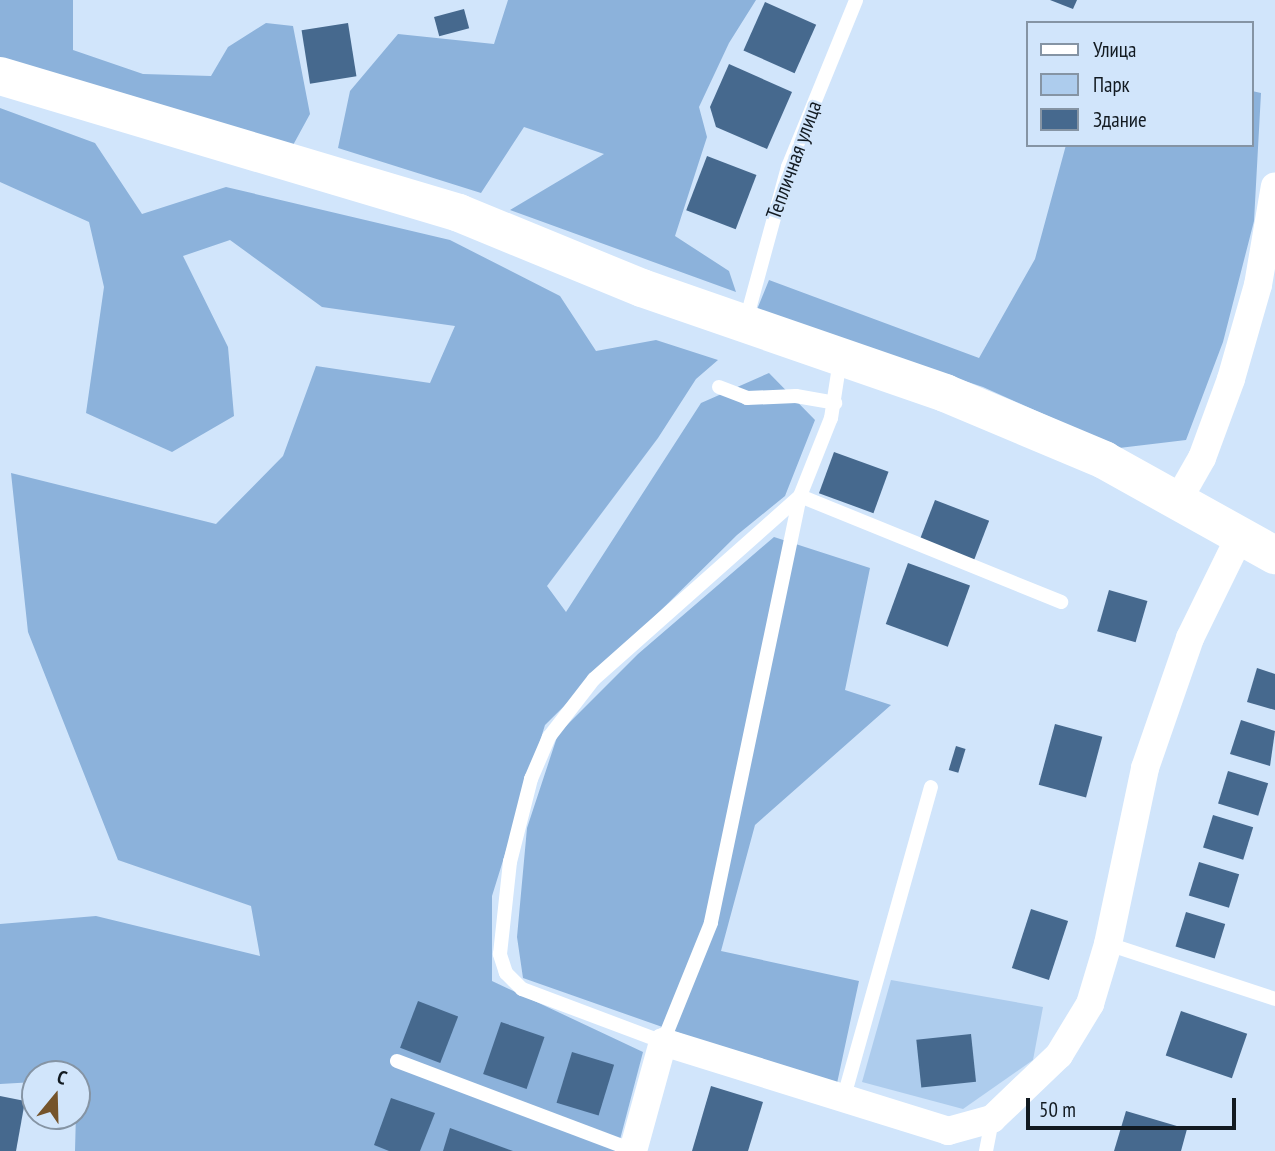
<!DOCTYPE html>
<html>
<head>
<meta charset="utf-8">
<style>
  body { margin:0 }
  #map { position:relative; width:1275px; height:1151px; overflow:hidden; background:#d1e5fb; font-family:"PT Sans Narrow",sans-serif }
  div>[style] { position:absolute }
  .green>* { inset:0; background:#adcced }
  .forest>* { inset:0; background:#8cb2db }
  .building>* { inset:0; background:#46698e; transform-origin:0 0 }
  .lane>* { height:14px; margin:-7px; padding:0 7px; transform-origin:7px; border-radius:7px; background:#fff }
  .street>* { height:28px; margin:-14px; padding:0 14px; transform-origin:14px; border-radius:14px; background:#fff }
  .secondary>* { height:38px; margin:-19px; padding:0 19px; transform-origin:19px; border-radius:19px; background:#fff }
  span { translate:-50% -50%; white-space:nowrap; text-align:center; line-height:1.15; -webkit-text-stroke:5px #d1e5fb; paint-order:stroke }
  .street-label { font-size:21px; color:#121a21 }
  .legend { position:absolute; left:1026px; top:21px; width:228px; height:126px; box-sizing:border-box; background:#d1e5fb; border:2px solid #8594a4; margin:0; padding:9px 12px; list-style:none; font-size:21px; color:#121a21 }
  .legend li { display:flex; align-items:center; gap:14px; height:35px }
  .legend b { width:35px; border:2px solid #8594a4 }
  .north { position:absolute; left:21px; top:1060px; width:70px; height:70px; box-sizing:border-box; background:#d1e5fb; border:2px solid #8594a4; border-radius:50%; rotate:19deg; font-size:19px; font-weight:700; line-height:28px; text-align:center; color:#121a21 }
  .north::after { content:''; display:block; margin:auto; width:24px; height:32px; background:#75542b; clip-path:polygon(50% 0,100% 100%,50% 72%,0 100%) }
  .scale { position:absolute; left:1026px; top:1098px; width:210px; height:32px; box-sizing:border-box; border:4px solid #121a21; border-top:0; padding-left:9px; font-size:21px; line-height:24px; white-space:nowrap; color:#121a21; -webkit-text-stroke:5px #d1e5fb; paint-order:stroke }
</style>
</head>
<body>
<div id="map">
  <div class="green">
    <div style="clip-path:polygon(891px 980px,1043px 1007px,1033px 1060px,963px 1109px,862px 1082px)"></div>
  </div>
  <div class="forest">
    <div style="clip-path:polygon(0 0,73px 0,73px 50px,143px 74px,211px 76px,228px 47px,266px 23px,293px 26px,310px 114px,292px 147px,0 59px)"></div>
    <div style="clip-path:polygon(508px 0,756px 0,729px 43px,699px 107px,707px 137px,675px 236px,729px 271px,736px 292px,510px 210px,604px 154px,524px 127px,481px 193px,338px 148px,350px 91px,398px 34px,494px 44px)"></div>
    <div style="clip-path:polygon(1252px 91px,1261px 93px,1254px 221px,1223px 342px,1186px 440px,1119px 448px,983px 387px,756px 312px,769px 280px,979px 358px,1035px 259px,1066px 145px,1252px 145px)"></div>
    <div style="clip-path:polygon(0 108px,95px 143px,142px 214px,226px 187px,450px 240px,560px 296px,596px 351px,656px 340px,718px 360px,696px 379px,658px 438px,547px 586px,566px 612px,701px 403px,769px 373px,815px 420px,785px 496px,737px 535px,545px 725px,492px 896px,492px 981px,643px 1052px,617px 1151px,75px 1151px,77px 1074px,35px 1074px,35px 1082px,0 1084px,0 924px,96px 916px,260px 956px,251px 906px,118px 860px,28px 632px,11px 473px,216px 524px,283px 456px,316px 366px,430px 383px,455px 326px,322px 307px,230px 240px,183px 256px,228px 347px,234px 416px,172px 452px,86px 413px,104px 287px,89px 222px,0 182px)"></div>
    <div style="clip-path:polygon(774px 537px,870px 568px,845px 690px,891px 705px,755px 825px,721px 951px,859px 981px,836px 1088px,523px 978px,517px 937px,527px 828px,558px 734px,638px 654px)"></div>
  </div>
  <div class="building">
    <div style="clip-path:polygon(1050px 0,1077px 0,1073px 9px)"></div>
    <div style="left:765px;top:2px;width:56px;height:53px;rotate:24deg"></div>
    <div style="left:464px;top:9px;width:20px;height:31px;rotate:75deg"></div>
    <div style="left:348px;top:23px;width:54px;height:47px;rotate:81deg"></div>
    <div style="clip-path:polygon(729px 64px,792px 92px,767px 149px,716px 127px,710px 107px)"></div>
    <div style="left:707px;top:156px;width:53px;height:58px;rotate:21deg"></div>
    <div style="left:834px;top:452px;width:58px;height:44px;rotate:20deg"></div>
    <div style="left:935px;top:500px;width:58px;height:45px;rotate:21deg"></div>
    <div style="left:908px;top:563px;width:66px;height:65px;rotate:20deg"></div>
    <div style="left:1109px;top:590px;width:40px;height:43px;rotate:16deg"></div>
    <div style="clip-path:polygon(1257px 668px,1275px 674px,1275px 710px,1247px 702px)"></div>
    <div style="clip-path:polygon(1241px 720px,1275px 731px,1270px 766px,1230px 754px)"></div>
    <div style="left:1055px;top:724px;width:49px;height:63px;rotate:15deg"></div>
    <div style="left:956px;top:746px;width:10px;height:25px;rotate:17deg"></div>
    <div style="left:1228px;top:771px;width:42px;height:34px;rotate:17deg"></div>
    <div style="left:1213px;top:815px;width:42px;height:34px;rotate:17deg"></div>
    <div style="left:1199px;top:862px;width:42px;height:35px;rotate:17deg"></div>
    <div style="left:1031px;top:909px;width:39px;height:62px;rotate:18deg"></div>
    <div style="left:1186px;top:912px;width:41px;height:36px;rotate:17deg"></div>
    <div style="left:418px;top:1001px;width:43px;height:50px;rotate:21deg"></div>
    <div style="left:1181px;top:1011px;width:70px;height:47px;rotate:19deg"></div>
    <div style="left:501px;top:1022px;width:46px;height:55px;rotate:19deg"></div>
    <div style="left:971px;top:1034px;width:48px;height:55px;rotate:84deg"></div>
    <div style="left:572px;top:1052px;width:44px;height:53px;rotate:17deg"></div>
    <div style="clip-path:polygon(711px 1086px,763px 1102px,748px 1151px,692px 1151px)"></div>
    <div style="clip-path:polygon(0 1096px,25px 1101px,16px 1151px,0 1151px)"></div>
    <div style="clip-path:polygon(391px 1098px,435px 1113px,420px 1151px,389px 1151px,374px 1145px)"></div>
    <div style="clip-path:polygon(1126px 1111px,1187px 1129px,1181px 1151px,1114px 1151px)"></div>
    <div style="clip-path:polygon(450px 1128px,513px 1151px,443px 1151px)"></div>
  </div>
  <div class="lane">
    <div style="left:745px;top:324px;width:163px;rotate:-74.7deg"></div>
    <div style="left:788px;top:167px;width:180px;rotate:-67.8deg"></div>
    <div style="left:840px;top:360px;width:59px;rotate:98.8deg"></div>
    <div style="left:831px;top:418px;width:84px;rotate:111.7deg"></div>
    <div style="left:800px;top:496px;width:436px;rotate:101.8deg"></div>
    <div style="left:711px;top:923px;width:128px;rotate:112deg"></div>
    <div style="left:663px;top:1042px;width:151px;rotate:-159.4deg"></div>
    <div style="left:522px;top:989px;width:23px;rotate:-135deg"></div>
    <div style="left:506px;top:973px;width:20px;rotate:-108deg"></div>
    <div style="left:500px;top:954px;width:93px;rotate:-83.8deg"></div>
    <div style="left:510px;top:862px;width:86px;rotate:-75.8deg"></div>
    <div style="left:531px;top:779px;width:46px;rotate:-66.8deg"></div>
    <div style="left:549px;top:737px;width:73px;rotate:-52.2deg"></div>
    <div style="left:594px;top:679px;width:276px;rotate:-41.6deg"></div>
    <div style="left:800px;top:496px;width:282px;rotate:22.1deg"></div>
    <div style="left:719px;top:387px;width:30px;rotate:21deg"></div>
    <div style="left:747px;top:398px;width:49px;rotate:-2.3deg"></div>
    <div style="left:796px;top:396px;width:40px;rotate:10deg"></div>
    <div style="left:1108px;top:944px;width:176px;rotate:18.2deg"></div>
    <div style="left:397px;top:1061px;width:252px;rotate:20.7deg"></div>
    <div style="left:843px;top:1100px;width:325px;rotate:-74.3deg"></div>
    <div style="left:986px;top:1151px;width:33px;rotate:-79deg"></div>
  </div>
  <div class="street">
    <div style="left:1178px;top:500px;width:48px;rotate:-60.3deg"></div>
    <div style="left:1202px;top:458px;width:84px;rotate:-69.8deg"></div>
    <div style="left:1231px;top:379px;width:98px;rotate:-74deg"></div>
    <div style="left:1258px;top:285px;width:100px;rotate:-80.3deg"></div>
    <div style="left:633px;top:1151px;width:113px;rotate:-74.6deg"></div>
    <div style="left:663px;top:1042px;width:299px;rotate:17.3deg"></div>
    <div style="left:948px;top:1131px;width:46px;rotate:-15.3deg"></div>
    <div style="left:992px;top:1119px;width:93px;rotate:-43.7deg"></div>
    <div style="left:1059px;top:1055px;width:60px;rotate:-58.7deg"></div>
    <div style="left:1090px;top:1004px;width:63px;rotate:-73.3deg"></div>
    <div style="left:1108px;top:944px;width:180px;rotate:-78.1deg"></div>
    <div style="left:1145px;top:768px;width:138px;rotate:-70.9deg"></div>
    <div style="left:1190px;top:638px;width:114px;rotate:-63.9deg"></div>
  </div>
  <div class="secondary">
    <div style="left:0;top:76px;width:479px;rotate:16.6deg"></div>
    <div style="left:459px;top:213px;width:198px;rotate:22.3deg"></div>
    <div style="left:642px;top:288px;width:321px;rotate:19.1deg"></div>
    <div style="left:945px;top:393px;width:173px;rotate:22.8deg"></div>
    <div style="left:1104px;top:460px;width:196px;rotate:29.1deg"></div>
  </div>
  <div class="street-label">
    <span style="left:794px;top:160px;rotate:-70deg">Тепличная улица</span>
  </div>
  <ul class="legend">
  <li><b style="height:9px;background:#fff"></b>Улица</li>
  <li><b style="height:19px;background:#adcced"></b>Парк</li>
  <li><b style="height:19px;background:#46698e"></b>Здание</li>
  </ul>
  <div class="north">С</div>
  <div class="scale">50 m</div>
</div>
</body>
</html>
